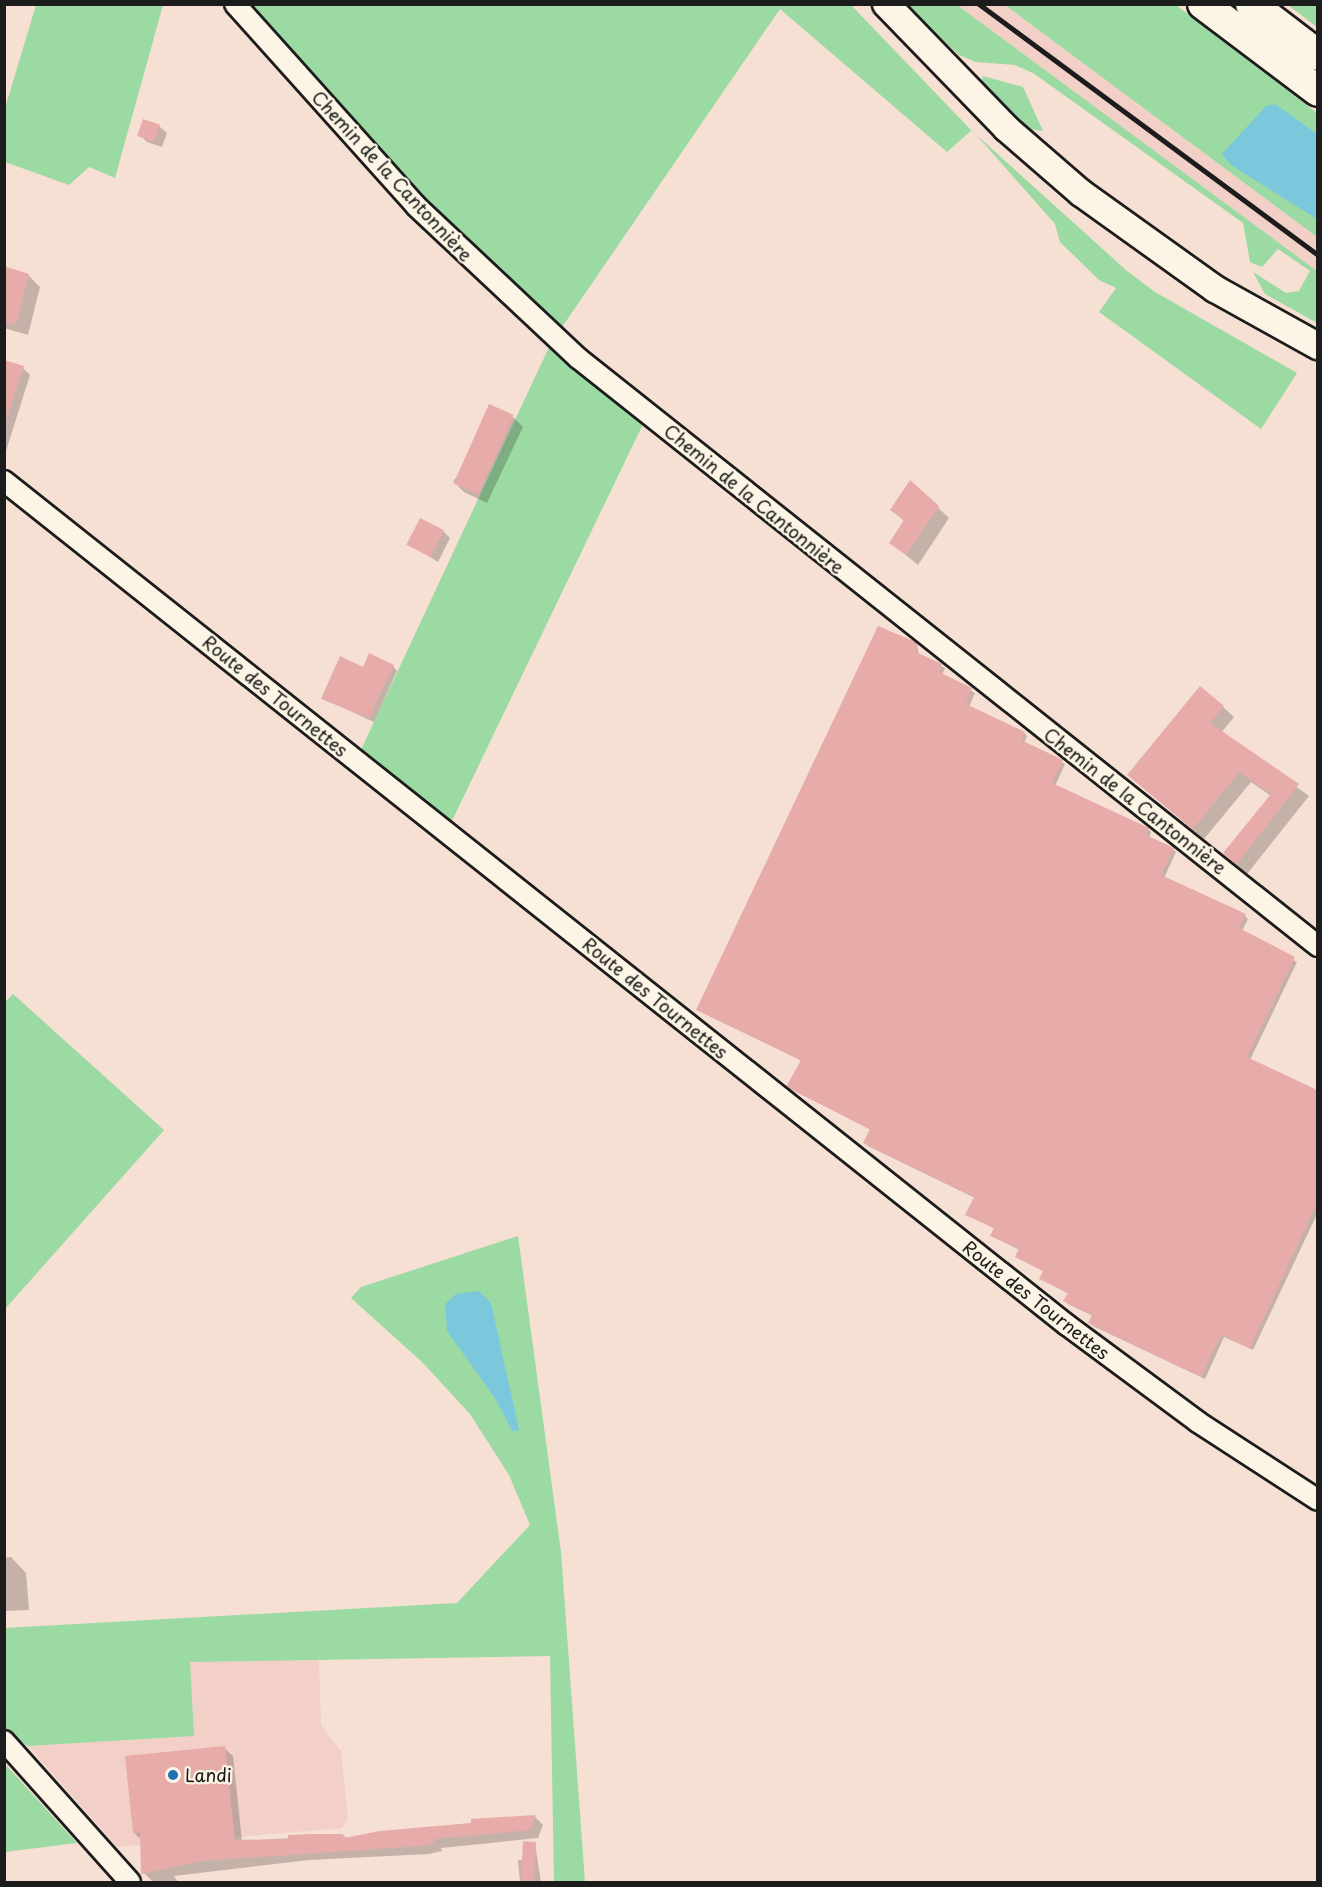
<!DOCTYPE html>
<html>
<head>
<meta charset="utf-8">
<style>
  body { margin:0 }
  #map { position:relative; width:1322px; height:1887px; overflow:hidden; background:#f6dfd3; font-family:"Playpen Sans",sans-serif }
  div>[style] { position:absolute }
  .built>* { inset:0; background:#f2d0c7 }
  .green>* { inset:0; background:#9cdaa3 }
  .water>* { inset:0; background:#7bc7db }
  .shadow>* { inset:0; background:#0003 }
  .building>* { inset:0; background:#e7acaa; transform-origin:0 0 }
  .roads { filter:drop-shadow(2px 0 #1c1c1c) drop-shadow(-2px 0 #1c1c1c) drop-shadow(0 2px #1c1c1c) drop-shadow(0 -2px #1c1c1c) }
  .minor>* { height:20px; margin:-10px; padding:0 10px; transform-origin:10px; border-radius:10px; background:#fcf5e5 }
  .major>* { height:26px; margin:-13px; padding:0 13px; transform-origin:13px; border-radius:13px; background:#fcf5e5 }
  .highway>* { height:30px; margin:-15px; padding:0 15px; transform-origin:15px; border-radius:15px; background:#fcf5e5 }
  .rail>* { height:4.5px; margin:-2.25px; padding:0 2.25px; transform-origin:2.25px; border-radius:2.25px; background:#1c1c1c }
  .dots>* { width:16px; height:16px; translate:-50% -50%; box-sizing:border-box; border:3px solid #fcf5e5; border-radius:50% }
  span { translate:-50% -50%; white-space:nowrap; text-align:center; line-height:1.15; -webkit-text-stroke:4.5px #fcf5e5; paint-order:stroke }
  .street-label { font-size:18px; color:#1c1c1c }
  .poi-label { font-size:18px; color:#1c1c1c }
  .left { translate:0 -50%; text-align:left }
  .frame { position:absolute; inset:0; border:6px solid #1c1c1c; pointer-events:none }
</style>
</head>
<body>
<div id="map">
  <div class="built">
    <div style="clip-path:polygon(957px 5px,1005px 5px,1317px 237px,1317px 271px)"></div>
    <div style="clip-path:polygon(319px 1659px,321px 1725px,341px 1751px,348px 1817px,342px 1828px,117px 1847px,28px 1746px,193px 1736px,189px 1662px)"></div>
  </div>
  <div class="green">
    <div style="clip-path:polygon(36px 5px,163px 5px,115px 178px,89px 167px,69px 185px,5px 162px,5px 108px)"></div>
    <div style="clip-path:polygon(247px 5px,851px 5px,971px 130px,1127px 271px,1155px 292px,1297px 373px,1261px 429px,1099px 312px,1116px 288px,1099px 280px,1060px 242px,1055px 224px,972px 130px,947px 152px,780px 9px,560px 330px,477px 257px)"></div>
    <div style="clip-path:polygon(906px 5px,957px 5px,1317px 271px,1317px 323px,1265px 294px,1253px 272px,1286px 293px,1299px 291px,1310px 271px,1278px 249px,1262px 267px,1250px 262px,1243px 223px,1033px 73px,1015px 65px,976px 62px,959px 55px)"></div>
    <div style="clip-path:polygon(1005px 5px,1176px 5px,1317px 113px,1317px 237px)"></div>
    <div style="clip-path:polygon(1288px 5px,1317px 5px,1317px 27px)"></div>
    <div style="clip-path:polygon(983px 76px,1023px 87px,1043px 131px,1029px 129px,981px 83px)"></div>
    <div style="clip-path:polygon(551px 343px,644px 422px,450px 825px,359px 754px)"></div>
    <div style="clip-path:polygon(13px 994px,164px 1130px,5px 1309px,4px 1003px)"></div>
    <div style="clip-path:polygon(518px 1236px,561px 1552px,585px 1882px,554px 1882px,550px 1656px,190px 1662px,194px 1736px,28px 1746px,10px 1735px,5px 1728px,4px 1628px,457px 1603px,530px 1525px,509px 1475px,470px 1414px,423px 1363px,351px 1298px,361px 1287px)"></div>
    <div style="clip-path:polygon(5px 1764px,77px 1843px,5px 1852px)"></div>
  </div>
  <div class="water">
    <div style="clip-path:polygon(1275px 104px,1317px 134px,1317px 219px,1231px 165px,1222px 154px,1266px 106px)"></div>
    <div style="clip-path:polygon(479px 1291px,491px 1303px,519px 1430px,512px 1431px,495px 1398px,447px 1331px,445px 1304px,456px 1294px)"></div>
  </div>
  <div class="shadow">
    <div style="clip-path:polygon(159px 126px,167px 133px,162px 147px,147px 142px,140px 135px)"></div>
    <div style="clip-path:polygon(4px 268px,28px 275px,40px 287px,28px 335px,4px 328px)"></div>
    <div style="clip-path:polygon(4px 362px,23px 368px,30px 375px,6px 451px)"></div>
    <div style="clip-path:polygon(513px 417px,523px 427px,487px 503px,464px 492px,453px 481px)"></div>
    <div style="clip-path:polygon(911px 482px,949px 518px,918px 565px,891px 543px,905px 522px,892px 510px)"></div>
    <div style="clip-path:polygon(443px 531px,450px 538px,438px 562px,409px 544px)"></div>
    <div style="clip-path:polygon(917px 645px,919px 655px,945px 668px,942px 675px,975px 693px,969px 707px,1024px 733px,1027px 736px,1024px 743px,1065px 764px,1055px 786px,1148px 829px,1151px 832px,1149px 838px,1173px 849px,1176px 852px,1164px 878px,1245px 916px,1248px 919px,1242px 931px,1297px 962px,1250px 1060px,1318px 1092px,1318px 1212px,1253px 1350px,1224px 1337px,1205px 1379px,1093px 1326px,1090px 1323px,1093px 1316px,1068px 1304px,1065px 1301px,1069px 1294px,1041px 1279px,1045px 1272px,1016px 1257px,1020px 1250px,995px 1238px,992px 1235px,995px 1229px,967px 1214px,975px 1198px,868px 1146px,865px 1142px,871px 1130px,788px 1087px,802px 1061px,698px 1010px)"></div>
    <div style="clip-path:polygon(393px 666px,397px 671px,374px 722px,322px 698px,364px 669px)"></div>
    <div style="clip-path:polygon(1223px 707px,1234px 717px,1221px 733px,1309px 796px,1247px 874px,1235px 864px,1271px 796px,1251px 782px,1204px 839px,1140px 785px)"></div>
    <div style="clip-path:polygon(11px 1557px,26px 1573px,29px 1610px,4px 1611px,4px 1558px)"></div>
    <div style="clip-path:polygon(224px 1748px,233px 1756px,242px 1841px,343px 1835px,347px 1839px,535px 1817px,543px 1825px,538px 1838px,441px 1848px,442px 1851px,429px 1854px,309px 1860px,174px 1876px,178px 1882px,153px 1882px,142px 1871px,141px 1839px,134px 1833px)"></div>
    <div style="clip-path:polygon(535px 1844px,541px 1882px,520px 1882px,518px 1860px,524px 1860px)"></div>
  </div>
  <div class="building">
    <div style="left:143px;top:119px;width:18px;height:18px;rotate:19deg"></div>
    <div style="clip-path:polygon(4px 266px,29px 274px,16px 325px,4px 322px)"></div>
    <div style="clip-path:polygon(4px 360px,24px 366px,7px 417px,4px 416px)"></div>
    <div style="left:489px;top:404px;width:27px;height:87px;rotate:24deg"></div>
    <div style="clip-path:polygon(910px 480px,939px 506px,906px 555px,889px 543px,904px 520px,890px 510px)"></div>
    <div style="left:420px;top:518px;width:27px;height:30px;rotate:27deg"></div>
    <div style="clip-path:polygon(878px 626px,918px 643px,916px 652px,942px 664px,939px 672px,972px 688px,966px 704px,1025px 732px,1021px 740px,1063px 760px,1052px 783px,1149px 828px,1146px 835px,1174px 848px,1161px 875px,1246px 914px,1239px 928px,1295px 957px,1247px 1057px,1317px 1090px,1317px 1203px,1250px 1348px,1221px 1335px,1201px 1377px,1088px 1323px,1092px 1315px,1063px 1301px,1068px 1293px,1039px 1279px,1043px 1271px,1015px 1257px,1019px 1248px,990px 1236px,994px 1228px,965px 1215px,974px 1197px,863px 1143px,870px 1129px,786px 1087px,801px 1060px,696px 1010px)"></div>
    <div style="clip-path:polygon(369px 653px,394px 665px,369px 718px,321px 699px,340px 656px,363px 667px)"></div>
    <div style="clip-path:polygon(1200px 686px,1224px 706px,1210px 723px,1299px 784px,1236px 865px,1223px 853px,1271px 794px,1239px 772px,1193px 829px,1127px 775px)"></div>
    <div style="clip-path:polygon(225px 1746px,235px 1840px,288px 1839px,288px 1835px,313px 1834px,343px 1834px,344px 1838px,380px 1831px,471px 1823px,471px 1819px,536px 1815px,530px 1830px,434px 1839px,434px 1843px,420px 1846px,202px 1861px,141px 1874px,140px 1833px,133px 1833px,125px 1756px)"></div>
    <div style="left:536px;top:1842px;width:40px;height:13px;rotate:93deg"></div>
  </div>
  <div class="roads">
    <div class="minor">
      <div style="left:235px;top:4px;width:271px;rotate:48.1deg"></div>
      <div style="left:416px;top:206px;width:222px;rotate:43.2deg"></div>
      <div style="left:578px;top:358px;width:945px;rotate:38.47deg"></div>
      <div style="left:4px;top:481px;width:1357px;rotate:38.45deg"></div>
      <div style="left:1067px;top:1325px;width:163px;rotate:36.5deg"></div>
      <div style="left:1198px;top:1422px;width:143px;rotate:33deg"></div>
      <div style="left:4px;top:1741px;width:189px;rotate:48.2deg"></div>
    </div>
    <div class="major">
      <div style="left:886px;top:4px;width:173px;rotate:45.9deg"></div>
      <div style="left:1006px;top:128px;width:99px;rotate:40.9deg"></div>
      <div style="left:1081px;top:193px;width:165px;rotate:35.6deg"></div>
      <div style="left:1215px;top:289px;width:118px;rotate:29deg"></div>
    </div>
    <div class="highway">
      <div style="left:1203px;top:4px;width:144px;rotate:37.1deg"></div>
      <div style="left:1251px;top:4px;width:84px;rotate:37.3deg"></div>
    </div>
  </div>
  <div class="rail">
    <div style="left:979px;top:4px;width:422px;rotate:36.5deg"></div>
  </div>
  <div class="dots">
    <div style="left:173px;top:1775px;background:#1f6fb2"></div>
  </div>
  <div class="street-label">
    <span style="left:392px;top:176px;rotate:47deg">Chemin de la Cantonnière</span>
    <span style="left:754px;top:499px;rotate:39deg">Chemin de la Cantonnière</span>
    <span style="left:275px;top:696px;rotate:39deg">Route des Tournettes</span>
    <span style="left:1135px;top:801px;rotate:38deg">Chemin de la Cantonnière</span>
    <span style="left:655px;top:998px;rotate:39deg">Route des Tournettes</span>
    <span style="left:1036px;top:1300px;rotate:38deg">Route des Tournettes</span>
  </div>
  <div class="poi-label">
    <span class="left" style="left:185px;top:1775px">Landi</span>
  </div>
  <div class="frame"></div>
</div>
</body>
</html>
